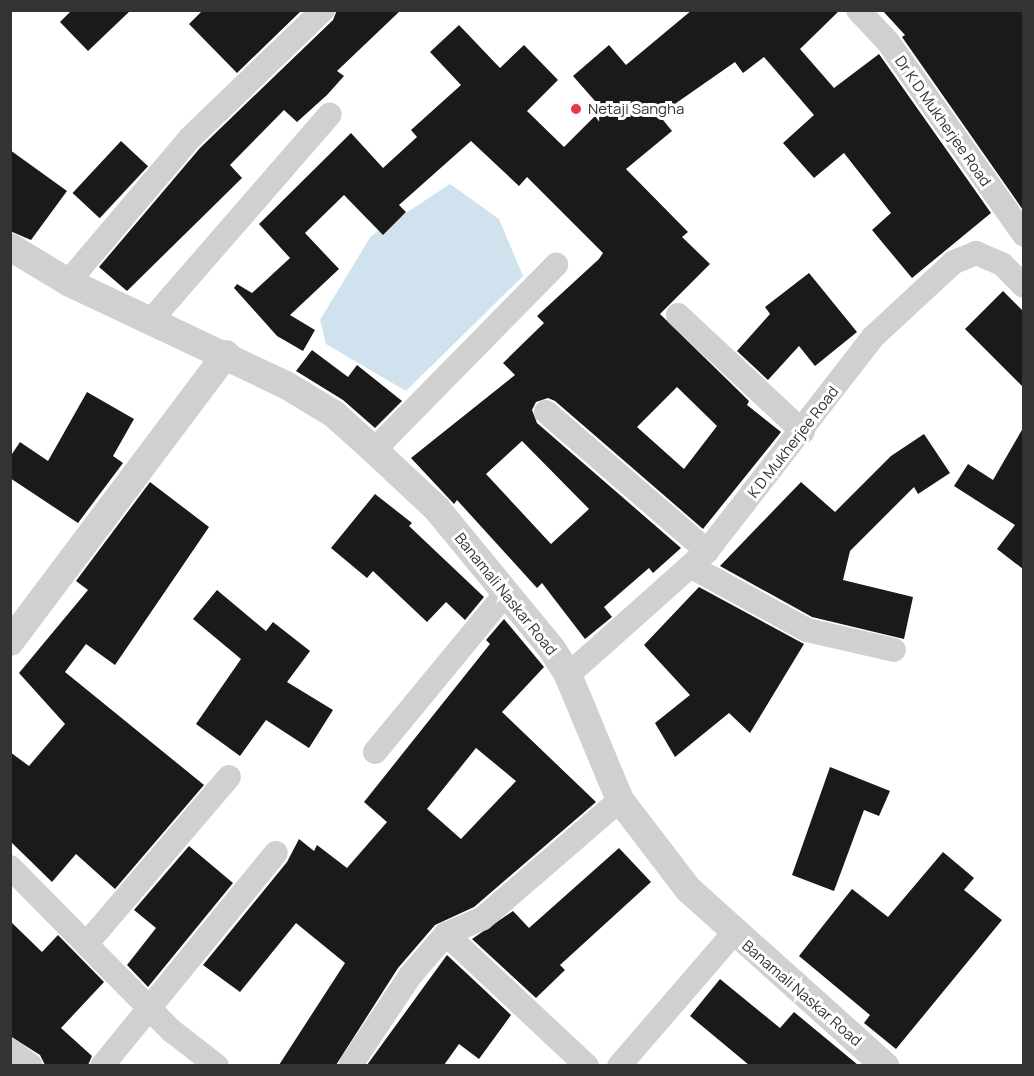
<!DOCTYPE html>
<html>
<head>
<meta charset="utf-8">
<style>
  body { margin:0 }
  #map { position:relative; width:1034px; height:1076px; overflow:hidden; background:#fff; font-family:Manrope,sans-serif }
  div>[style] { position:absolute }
  .water>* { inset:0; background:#cfe2ee }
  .building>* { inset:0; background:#1a1a1a; transform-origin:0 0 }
  .minor>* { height:24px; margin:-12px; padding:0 12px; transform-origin:12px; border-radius:12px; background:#d0d0d0 }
  .tertiary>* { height:28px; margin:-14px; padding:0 14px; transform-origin:14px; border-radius:14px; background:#d0d0d0 }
  .dots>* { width:16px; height:16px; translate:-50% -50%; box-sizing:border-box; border:3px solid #fff; border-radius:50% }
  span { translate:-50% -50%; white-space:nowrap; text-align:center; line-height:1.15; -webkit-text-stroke:6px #fff; paint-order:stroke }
  .poi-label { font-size:15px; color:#333 }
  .left { translate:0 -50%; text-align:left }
  .street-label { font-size:15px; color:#333 }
  .frame { position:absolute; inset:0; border:12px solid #333; pointer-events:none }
</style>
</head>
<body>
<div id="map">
  <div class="water">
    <div style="clip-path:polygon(450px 184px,499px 219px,523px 276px,406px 391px,326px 344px,320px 320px,371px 236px)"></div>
  </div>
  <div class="building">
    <div style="clip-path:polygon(72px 10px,131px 10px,88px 51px,60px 22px)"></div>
    <div style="clip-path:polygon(203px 10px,302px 10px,237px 73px,189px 24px)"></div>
    <div style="clip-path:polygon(337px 10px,401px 10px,337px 71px,344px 76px,327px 95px,297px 122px,284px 110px,230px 165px,242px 178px,127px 291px,99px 267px,200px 148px,333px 20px)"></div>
    <div style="clip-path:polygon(evenodd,692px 10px,840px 10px,800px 49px,834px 88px,879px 54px,991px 213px,912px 278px,872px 230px,891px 213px,844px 153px,814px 178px,783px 143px,814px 115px,764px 57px,743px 73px,735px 62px,659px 115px,672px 131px,626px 169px,688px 232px,682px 237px,710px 264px,660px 314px,749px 401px,747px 405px,781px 432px,703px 529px,555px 401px,548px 398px,536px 402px,532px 410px,537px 423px,681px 548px,653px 573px,649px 568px,604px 607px,612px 617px,585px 639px,542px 583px,537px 588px,457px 500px,454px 504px,411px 458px,515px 375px,503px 363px,544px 323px,537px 316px,599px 259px,603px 253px,527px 177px,519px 186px,471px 141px,399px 205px,406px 212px,383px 235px,344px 195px,305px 233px,339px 269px,290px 315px,315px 330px,303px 351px,277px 336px,234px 288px,237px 284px,252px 293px,290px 258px,259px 224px,351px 133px,383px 168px,417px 137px,411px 130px,461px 85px,430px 52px,459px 25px,500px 68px,524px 45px,558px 80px,527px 111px,564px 147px,602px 109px,573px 76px,609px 45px,626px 65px,692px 10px,677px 387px,717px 426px,684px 469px,637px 427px,677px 387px,692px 10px,522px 441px,589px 509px,551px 544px,486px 474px,522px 441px)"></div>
    <div style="clip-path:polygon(882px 10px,1023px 10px,1023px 210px,902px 37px,905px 35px)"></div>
    <div style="left:121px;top:141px;width:37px;height:71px;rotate:43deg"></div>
    <div style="clip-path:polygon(10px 150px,67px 191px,31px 240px,10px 231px)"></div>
    <div style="clip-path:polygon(809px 273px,857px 332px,815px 366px,799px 346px,768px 380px,737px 351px,770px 314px,765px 307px)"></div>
    <div style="clip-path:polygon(1003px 291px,1023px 311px,1023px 387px,965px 329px)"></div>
    <div style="clip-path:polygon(312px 350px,348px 377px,357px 365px,402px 401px,375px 428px,343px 400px,296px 371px)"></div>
    <div style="clip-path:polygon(87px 392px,134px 419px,113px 456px,123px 463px,78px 523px,10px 478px,10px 457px,20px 442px,48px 461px)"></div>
    <div style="clip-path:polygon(1023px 428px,1023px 569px,997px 549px,1015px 525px,954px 486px,968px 464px,993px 480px)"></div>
    <div style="clip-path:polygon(924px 434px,950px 473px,918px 494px,914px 487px,850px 551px,843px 580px,913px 597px,904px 639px,812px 617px,720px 566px,801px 482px,835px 512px,891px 456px)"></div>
    <div style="clip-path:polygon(150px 482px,209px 527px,115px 665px,86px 644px,65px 672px,204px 785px,115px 889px,76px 854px,52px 882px,10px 841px,10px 752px,29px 766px,65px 724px,19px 673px,88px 590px,76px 581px)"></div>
    <div style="clip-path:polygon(375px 494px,412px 523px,409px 526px,484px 597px,465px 620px,446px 602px,427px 622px,373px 571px,367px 578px,331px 548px)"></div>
    <div style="clip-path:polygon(699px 587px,804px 644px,750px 733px,729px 713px,675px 757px,655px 723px,690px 695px,644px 645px)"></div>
    <div style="clip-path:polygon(217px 590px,266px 631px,273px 622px,310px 651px,287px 682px,333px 710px,309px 748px,266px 720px,240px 756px,196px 724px,241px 659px,193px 619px)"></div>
    <div style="clip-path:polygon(evenodd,504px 619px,544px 667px,502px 712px,596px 802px,474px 907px,435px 925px,398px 968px,336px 1065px,279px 1065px,345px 963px,296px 923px,240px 992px,203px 965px,287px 862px,299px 839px,314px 851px,317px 845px,347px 868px,387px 822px,364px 802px,490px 644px,486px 640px,504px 619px,476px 748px,516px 781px,461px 839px,427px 809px,476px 748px)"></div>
    <div style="clip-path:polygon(830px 767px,890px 791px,879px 816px,864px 810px,834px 891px,792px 875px)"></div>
    <div style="clip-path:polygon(189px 846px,233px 883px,148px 987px,127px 965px,156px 928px,134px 910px)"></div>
    <div style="clip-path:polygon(619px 848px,651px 882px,560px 965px,565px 970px,536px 998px,472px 939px,513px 911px,529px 928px)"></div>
    <div style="clip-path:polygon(943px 852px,974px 878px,964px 890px,1002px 920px,896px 1049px,864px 1023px,870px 1015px,799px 956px,852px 889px,888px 917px)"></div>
    <div style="clip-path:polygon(10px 921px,42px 952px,58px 935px,104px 982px,61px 1028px,92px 1056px,88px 1065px,45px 1065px,40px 1055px,10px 1036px)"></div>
    <div style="clip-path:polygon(447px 955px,511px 1015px,479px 1059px,459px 1044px,444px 1065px,367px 1065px)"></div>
    <div style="clip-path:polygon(720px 979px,780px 1028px,794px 1012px,858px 1065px,749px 1065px,690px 1016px)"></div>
  </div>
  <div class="minor">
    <div style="left:858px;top:10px;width:44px;rotate:46.8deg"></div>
    <div style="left:888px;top:42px;width:236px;rotate:54.8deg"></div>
    <div style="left:68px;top:282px;width:189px;rotate:-49.7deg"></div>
    <div style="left:190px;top:138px;width:185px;rotate:-43.9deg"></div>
    <div style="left:678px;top:315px;width:171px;rotate:43.1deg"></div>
    <div style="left:152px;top:319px;width:271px;rotate:-49deg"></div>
    <div style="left:546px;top:412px;width:213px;rotate:40.8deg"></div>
    <div style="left:374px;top:450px;width:260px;rotate:-45.5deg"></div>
    <div style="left:690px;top:566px;width:133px;rotate:28.7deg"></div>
    <div style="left:807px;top:630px;width:89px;rotate:12.9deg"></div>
    <div style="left:568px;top:675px;width:186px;rotate:-41.7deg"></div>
    <div style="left:707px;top:551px;width:271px;rotate:-52.2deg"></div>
    <div style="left:873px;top:337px;width:110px;rotate:-42.8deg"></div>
    <div style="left:954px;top:262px;width:24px;rotate:-22deg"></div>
    <div style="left:976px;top:253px;width:28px;rotate:23deg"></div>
    <div style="left:1002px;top:264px;width:31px;rotate:45deg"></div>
    <div style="left:375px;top:752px;width:207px;rotate:-50.5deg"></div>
    <div style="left:10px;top:867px;width:231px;rotate:45.4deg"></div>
    <div style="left:172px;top:1031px;width:57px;rotate:37.9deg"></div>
    <div style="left:446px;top:934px;width:193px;rotate:43.1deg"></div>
    <div style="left:88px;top:942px;width:217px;rotate:-49.5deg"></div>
    <div style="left:10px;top:1050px;width:26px;rotate:37deg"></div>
    <div style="left:102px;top:1066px;width:275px;rotate:-50.8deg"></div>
    <div style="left:350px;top:1066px;width:108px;rotate:-56.3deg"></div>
    <div style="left:410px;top:976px;width:55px;rotate:-49.4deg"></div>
    <div style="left:446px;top:934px;width:39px;rotate:-23deg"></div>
    <div style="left:482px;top:919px;width:182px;rotate:-40.8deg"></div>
    <div style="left:619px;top:1066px;width:176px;rotate:-49.2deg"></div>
  </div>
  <div class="tertiary">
    <div style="left:10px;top:247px;width:68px;rotate:31.1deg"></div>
    <div style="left:68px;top:282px;width:241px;rotate:25.3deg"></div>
    <div style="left:286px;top:385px;width:56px;rotate:31.1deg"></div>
    <div style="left:334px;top:414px;width:54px;rotate:42deg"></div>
    <div style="left:374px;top:450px;width:86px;rotate:43.1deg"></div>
    <div style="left:437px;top:509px;width:181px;rotate:50.6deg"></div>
    <div style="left:552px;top:649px;width:31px;rotate:58deg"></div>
    <div style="left:568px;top:675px;width:135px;rotate:67.4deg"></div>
    <div style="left:620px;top:800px;width:112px;rotate:52.6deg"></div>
    <div style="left:688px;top:889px;width:265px;rotate:41.9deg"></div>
    <div style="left:10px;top:642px;width:360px;rotate:-53.1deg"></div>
  </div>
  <div class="dots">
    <div style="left:576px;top:109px;background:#e63946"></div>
  </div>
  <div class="poi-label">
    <span class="left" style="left:588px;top:109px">Netaji Sangha</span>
  </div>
  <div class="street-label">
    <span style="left:943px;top:121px;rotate:55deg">Dr K D Mukherjee Road</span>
    <span style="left:793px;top:442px;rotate:-52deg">K D Mukherjee Road</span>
    <span style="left:506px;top:594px;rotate:51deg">Banamali Naskar Road</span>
    <span style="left:802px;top:993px;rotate:41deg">Banamali Naskar Road</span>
  </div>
  <div class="frame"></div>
</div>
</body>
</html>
